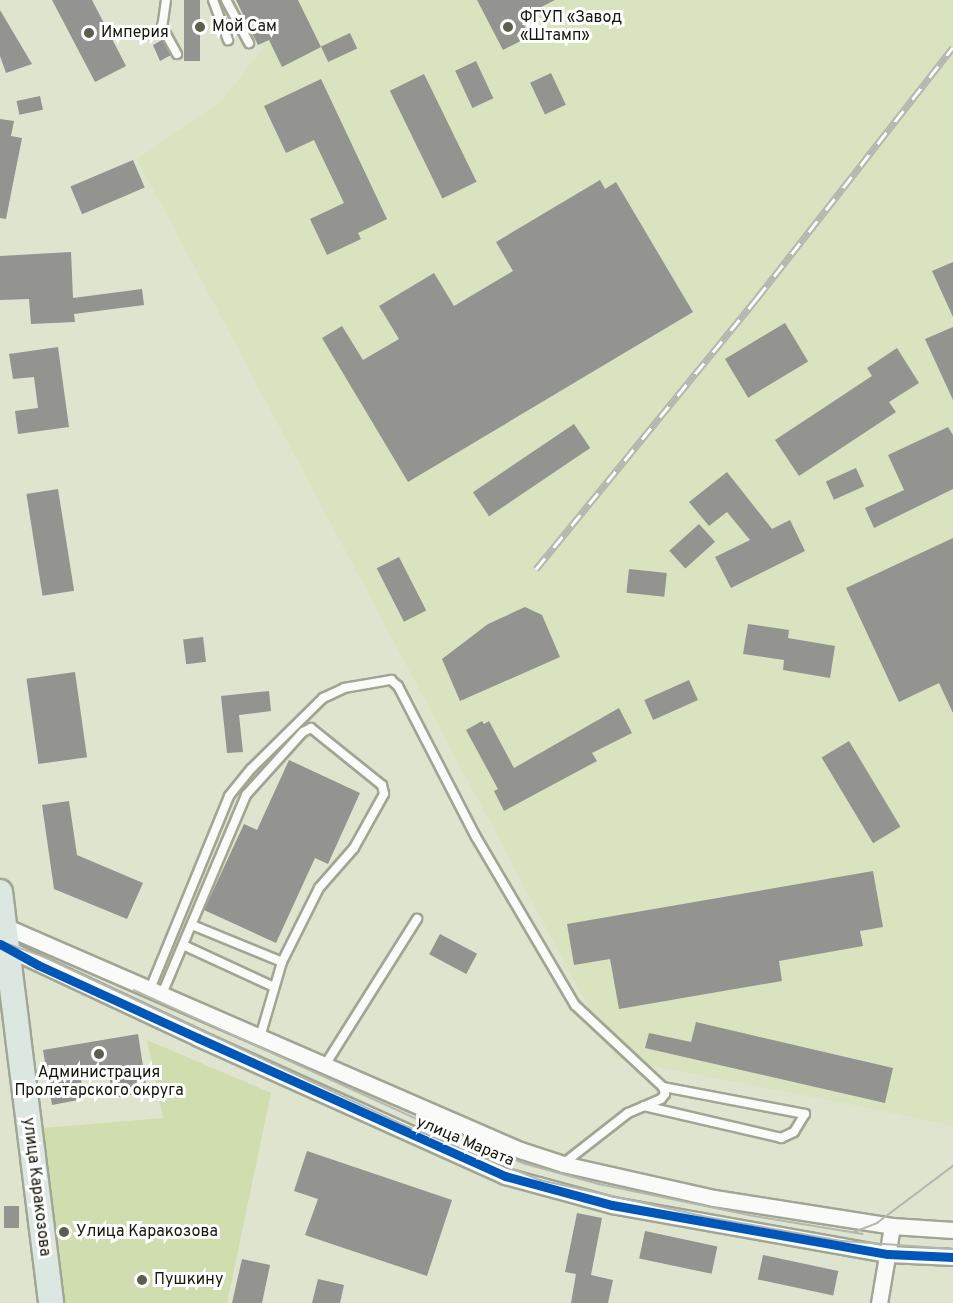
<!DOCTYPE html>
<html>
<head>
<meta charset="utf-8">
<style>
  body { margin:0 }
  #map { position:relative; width:953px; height:1303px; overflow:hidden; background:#dee4ce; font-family:Overpass,sans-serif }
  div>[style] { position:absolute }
  .built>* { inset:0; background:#dae3c0 }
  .green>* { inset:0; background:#d0ddae }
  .building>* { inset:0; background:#939390; transform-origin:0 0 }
  .roads { filter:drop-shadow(2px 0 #a0a594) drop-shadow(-2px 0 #a0a594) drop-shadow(0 2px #a0a594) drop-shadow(0 -2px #a0a594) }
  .lane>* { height:8px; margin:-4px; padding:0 4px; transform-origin:4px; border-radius:4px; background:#fafbf8 }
  .street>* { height:15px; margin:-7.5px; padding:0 7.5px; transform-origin:7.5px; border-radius:7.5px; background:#fafbf8 }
  .primary>* { height:24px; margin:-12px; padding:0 12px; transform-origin:12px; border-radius:12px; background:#dde7e2 }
  .tram>* { height:1.5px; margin:-0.75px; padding:0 0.75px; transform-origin:0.75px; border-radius:0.75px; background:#b4b6b0 }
  .rail>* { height:7px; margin-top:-3.5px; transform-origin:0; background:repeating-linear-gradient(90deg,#fff 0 14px,#b4b6b0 0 28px); box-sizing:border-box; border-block:2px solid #b4b6b0 }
  .cycleway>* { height:9px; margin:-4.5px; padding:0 4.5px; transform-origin:4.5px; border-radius:4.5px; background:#0057b8 }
  .dots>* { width:16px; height:16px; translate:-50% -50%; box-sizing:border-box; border:3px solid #fff; border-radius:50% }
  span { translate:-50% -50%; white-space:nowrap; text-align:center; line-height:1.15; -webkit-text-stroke:6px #fff; paint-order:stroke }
  .poi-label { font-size:16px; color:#14180a }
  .left { translate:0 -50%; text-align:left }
  .street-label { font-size:16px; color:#14180a }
</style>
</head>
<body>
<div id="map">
  <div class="built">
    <div style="clip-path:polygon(244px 0,953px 0,953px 1126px,875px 1109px,616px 1059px,137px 159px,222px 101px,264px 46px)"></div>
  </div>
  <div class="green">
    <div style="clip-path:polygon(147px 1040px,271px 1093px,227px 1303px,64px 1303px,43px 1128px,163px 1118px)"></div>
  </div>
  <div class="building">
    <div style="clip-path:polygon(52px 0,92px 0,126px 66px,95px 82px)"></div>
    <div style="left:184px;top:0;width:16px;height:61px"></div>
    <div style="clip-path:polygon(236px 0,298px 0,321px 47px,282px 67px,269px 40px,258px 45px)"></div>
    <div style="clip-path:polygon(477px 0,555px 0,520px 18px,530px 36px,503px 50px)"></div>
    <div style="clip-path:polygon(0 10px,32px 64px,6px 73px,0 56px)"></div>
    <div style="left:350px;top:33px;width:17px;height:32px;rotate:65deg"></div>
    <div style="clip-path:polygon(162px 40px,171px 55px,160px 61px,153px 45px)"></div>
    <div style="left:476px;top:61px;width:41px;height:23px;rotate:65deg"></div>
    <div style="left:551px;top:73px;width:35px;height:23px;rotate:65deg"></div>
    <div style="left:424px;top:74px;width:120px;height:38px;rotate:64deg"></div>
    <div style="clip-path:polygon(321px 79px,387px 219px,358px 233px,361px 239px,327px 255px,310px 219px,344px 203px,314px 140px,286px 153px,264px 106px)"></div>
    <div style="left:40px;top:96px;width:14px;height:24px;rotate:78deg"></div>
    <div style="clip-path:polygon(0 119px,14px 121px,11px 136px,22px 138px,6px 219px,0 218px)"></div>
    <div style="left:133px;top:160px;width:30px;height:68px;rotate:67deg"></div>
    <div style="clip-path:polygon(600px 180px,605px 189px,616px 182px,693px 312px,408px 482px,322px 338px,342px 326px,363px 360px,399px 339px,379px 306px,434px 273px,454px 306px,513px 271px,496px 242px)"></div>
    <div style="clip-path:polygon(71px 252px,73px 298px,142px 289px,144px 305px,74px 314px,75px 322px,31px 324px,29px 299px,0 300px,0 256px)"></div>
    <div style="clip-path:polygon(953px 262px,953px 317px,932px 271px)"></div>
    <div style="left:785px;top:323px;width:45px;height:70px;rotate:59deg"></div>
    <div style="clip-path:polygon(953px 327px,953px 400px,925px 339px)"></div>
    <div style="clip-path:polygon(58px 347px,69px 427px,18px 434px,15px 411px,38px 408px,34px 377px,13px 379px,9px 354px)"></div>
    <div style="clip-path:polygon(897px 348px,919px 383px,889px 402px,896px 412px,799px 476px,775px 440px,872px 376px,867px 368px)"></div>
    <div style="left:574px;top:424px;width:29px;height:122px;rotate:56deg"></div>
    <div style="clip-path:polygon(948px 427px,953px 435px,953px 489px,874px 528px,865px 508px,904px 490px,888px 455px)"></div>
    <div style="left:856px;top:468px;width:20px;height:33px;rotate:66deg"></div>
    <div style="clip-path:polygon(727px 472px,772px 529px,790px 520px,805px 551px,731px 588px,715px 557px,750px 540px,727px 512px,709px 526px,689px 502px)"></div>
    <div style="left:58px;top:489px;width:103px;height:32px;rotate:81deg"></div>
    <div style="left:699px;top:524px;width:24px;height:40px;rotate:48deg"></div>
    <div style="clip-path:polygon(953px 538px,953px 713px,939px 683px,899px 702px,846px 588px)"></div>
    <div style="left:399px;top:557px;width:60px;height:25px;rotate:63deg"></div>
    <div style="left:629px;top:569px;width:38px;height:24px;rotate:6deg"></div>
    <div style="clip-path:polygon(525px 607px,542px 615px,560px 657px,460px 701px,442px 659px,488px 624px)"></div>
    <div style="clip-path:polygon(748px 624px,789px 630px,788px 638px,835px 646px,830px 678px,783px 670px,784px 660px,743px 654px)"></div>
    <div style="left:203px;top:637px;width:25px;height:20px;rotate:83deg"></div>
    <div style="left:75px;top:672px;width:86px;height:49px;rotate:82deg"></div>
    <div style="left:689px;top:680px;width:22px;height:49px;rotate:66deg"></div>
    <div style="clip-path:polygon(269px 691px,271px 711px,239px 715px,243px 752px,227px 753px,221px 696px)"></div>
    <div style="clip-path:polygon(619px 708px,632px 733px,592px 753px,597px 761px,504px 811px,494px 791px,498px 789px,466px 730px,482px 721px,484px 724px,489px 721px,514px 768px)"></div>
    <div style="left:849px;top:741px;width:100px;height:32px;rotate:59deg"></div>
    <div style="clip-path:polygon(289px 760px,360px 793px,328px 864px,315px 858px,276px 943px,204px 910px,244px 824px,257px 830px)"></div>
    <div style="clip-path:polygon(69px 801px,77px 855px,143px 883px,127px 919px,54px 889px,42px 805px)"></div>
    <div style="clip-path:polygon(873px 871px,883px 927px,860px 931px,863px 946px,779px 961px,782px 981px,619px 1009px,610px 959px,574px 965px,567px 924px)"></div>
    <div style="left:440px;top:934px;width:42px;height:23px;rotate:28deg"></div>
    <div style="clip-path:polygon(696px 1022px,893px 1068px,885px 1103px,645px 1048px,649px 1033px,691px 1042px)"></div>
    <div style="clip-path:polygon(138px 1034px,147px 1092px,113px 1098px,109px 1075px,81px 1079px,84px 1099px,52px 1105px,43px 1050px)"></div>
    <div style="clip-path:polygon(307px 1151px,452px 1200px,427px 1276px,305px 1235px,318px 1199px,294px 1191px)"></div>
    <div style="left:4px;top:1206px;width:15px;height:22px"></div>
    <div style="clip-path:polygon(577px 1213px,602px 1218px,591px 1275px,613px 1280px,608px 1303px,571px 1303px,576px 1274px,565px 1272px)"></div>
    <div style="left:645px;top:1231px;width:74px;height:28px;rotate:12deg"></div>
    <div style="left:763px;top:1255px;width:77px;height:25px;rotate:12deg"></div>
    <div style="clip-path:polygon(242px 1259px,270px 1265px,262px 1303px,232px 1303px)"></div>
    <div style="clip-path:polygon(318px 1279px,344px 1285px,340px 1303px,312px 1303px)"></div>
  </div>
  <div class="roads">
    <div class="lane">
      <div style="left:166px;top:0;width:27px;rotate:98deg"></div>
      <div style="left:162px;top:27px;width:31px;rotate:61deg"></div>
      <div style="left:213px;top:0;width:43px;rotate:69.4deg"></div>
      <div style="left:226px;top:0;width:49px;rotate:61.9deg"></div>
      <div style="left:192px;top:925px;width:97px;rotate:22.3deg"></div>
      <div style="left:183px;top:945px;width:100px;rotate:24.8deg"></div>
      <div style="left:150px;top:989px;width:209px;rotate:-67.7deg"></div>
      <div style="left:229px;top:796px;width:35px;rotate:-51deg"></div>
      <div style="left:251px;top:769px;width:101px;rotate:-44.6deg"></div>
      <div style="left:323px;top:698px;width:23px;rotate:-25deg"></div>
      <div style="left:344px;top:688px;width:48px;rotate:-9.7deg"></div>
      <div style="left:391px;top:680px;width:9px;rotate:41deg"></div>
      <div style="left:398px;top:686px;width:170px;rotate:62.7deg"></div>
      <div style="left:476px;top:837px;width:195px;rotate:59.5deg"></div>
      <div style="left:575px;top:1005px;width:120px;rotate:43deg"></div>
      <div style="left:663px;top:1087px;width:7px;rotate:74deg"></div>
      <div style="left:665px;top:1094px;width:6px;rotate:129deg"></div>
      <div style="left:661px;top:1099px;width:36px;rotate:157deg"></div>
      <div style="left:628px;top:1113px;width:81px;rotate:142deg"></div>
      <div style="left:162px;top:994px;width:216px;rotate:-67.1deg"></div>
      <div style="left:246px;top:795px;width:85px;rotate:-47.9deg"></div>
      <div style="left:303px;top:732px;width:9px;rotate:-27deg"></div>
      <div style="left:311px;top:728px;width:91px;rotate:38.8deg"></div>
      <div style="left:382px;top:785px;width:9px;rotate:77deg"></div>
      <div style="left:384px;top:794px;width:62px;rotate:119.1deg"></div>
      <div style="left:354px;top:848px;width:53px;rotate:131.2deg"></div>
      <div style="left:319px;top:888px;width:83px;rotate:116.6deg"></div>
      <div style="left:282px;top:962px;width:78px;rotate:106.3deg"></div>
      <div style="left:325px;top:1065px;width:173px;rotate:-57.8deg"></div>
      <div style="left:644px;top:1106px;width:141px;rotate:13.1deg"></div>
      <div style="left:781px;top:1138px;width:14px;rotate:-25deg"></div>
      <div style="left:794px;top:1132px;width:21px;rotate:-59deg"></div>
      <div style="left:805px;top:1114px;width:145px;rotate:-169.2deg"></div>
    </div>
    <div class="street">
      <div style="left:0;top:928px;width:4px;rotate:-27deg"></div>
      <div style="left:4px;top:926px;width:563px;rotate:23.47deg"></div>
      <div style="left:520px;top:1150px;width:45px;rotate:18deg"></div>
      <div style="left:563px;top:1164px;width:155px;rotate:12.7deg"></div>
      <div style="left:714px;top:1198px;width:180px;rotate:8.9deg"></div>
      <div style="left:892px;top:1226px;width:61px;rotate:3.8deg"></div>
      <div style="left:2px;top:946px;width:217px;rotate:25.1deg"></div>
      <div style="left:198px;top:1038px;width:337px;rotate:24.2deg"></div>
      <div style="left:505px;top:1176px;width:111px;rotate:15.2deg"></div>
      <div style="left:612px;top:1205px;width:280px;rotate:10.1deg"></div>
      <div style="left:888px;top:1254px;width:65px;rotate:2.6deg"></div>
      <div style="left:879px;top:1303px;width:78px;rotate:-80.4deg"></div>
    </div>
    <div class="primary">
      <div style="left:0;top:892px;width:414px;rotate:82.9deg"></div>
    </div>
  </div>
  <div class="tram">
    <div style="left:0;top:941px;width:45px;rotate:19.7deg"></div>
    <div style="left:42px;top:956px;width:400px;rotate:25deg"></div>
    <div style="left:404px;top:1125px;width:147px;rotate:22deg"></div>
    <div style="left:540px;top:1180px;width:166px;rotate:12.5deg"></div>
    <div style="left:702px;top:1216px;width:143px;rotate:10.1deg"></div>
    <div style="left:843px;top:1241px;width:110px;rotate:4.2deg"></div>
    <div style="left:134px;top:990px;width:368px;rotate:24.5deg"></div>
    <div style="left:469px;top:1143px;width:61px;rotate:20.2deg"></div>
    <div style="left:526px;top:1164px;width:76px;rotate:15.3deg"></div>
    <div style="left:599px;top:1184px;width:158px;rotate:11.7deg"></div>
    <div style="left:754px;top:1216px;width:110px;rotate:9.4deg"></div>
    <div style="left:854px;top:1232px;width:25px;rotate:-21deg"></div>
    <div style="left:877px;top:1223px;width:95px;rotate:-36.9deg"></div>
  </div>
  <div class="rail">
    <div style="left:536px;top:569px;width:350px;rotate:-50.8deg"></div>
    <div style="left:757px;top:298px;width:318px;rotate:-52deg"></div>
  </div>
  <div class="cycleway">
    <div style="left:0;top:944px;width:43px;rotate:28.9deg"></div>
    <div style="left:38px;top:965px;width:176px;rotate:24.5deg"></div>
    <div style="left:198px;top:1038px;width:337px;rotate:24.2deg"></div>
    <div style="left:505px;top:1176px;width:111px;rotate:15.2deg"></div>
    <div style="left:612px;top:1205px;width:280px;rotate:10.1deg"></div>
    <div style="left:888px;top:1254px;width:65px;rotate:2.6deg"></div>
  </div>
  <div class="dots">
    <div style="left:200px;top:27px;background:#5b5f4f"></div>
    <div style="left:508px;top:27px;background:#5b5f4f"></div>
    <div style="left:89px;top:33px;background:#5b5f4f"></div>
    <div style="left:99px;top:1054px;background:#5b5f4f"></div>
    <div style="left:64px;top:1232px;background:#5b5f4f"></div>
    <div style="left:142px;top:1280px;background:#5b5f4f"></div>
  </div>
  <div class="poi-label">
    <span class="left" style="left:520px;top:27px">ФГУП «Завод<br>«Штамп»</span>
    <span class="left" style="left:212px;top:27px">Мой Сам</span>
    <span class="left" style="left:101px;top:33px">Империя</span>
    <span style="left:99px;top:1082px">Администрация<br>Пролетарского округа</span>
    <span class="left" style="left:76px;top:1232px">Улица Каракозова</span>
    <span class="left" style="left:154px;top:1280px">Пушкину</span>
  </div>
  <div class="street-label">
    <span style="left:465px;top:1142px;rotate:23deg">улица Марата</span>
    <span style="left:36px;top:1187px;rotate:83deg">улица Каракозова</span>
  </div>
</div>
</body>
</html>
